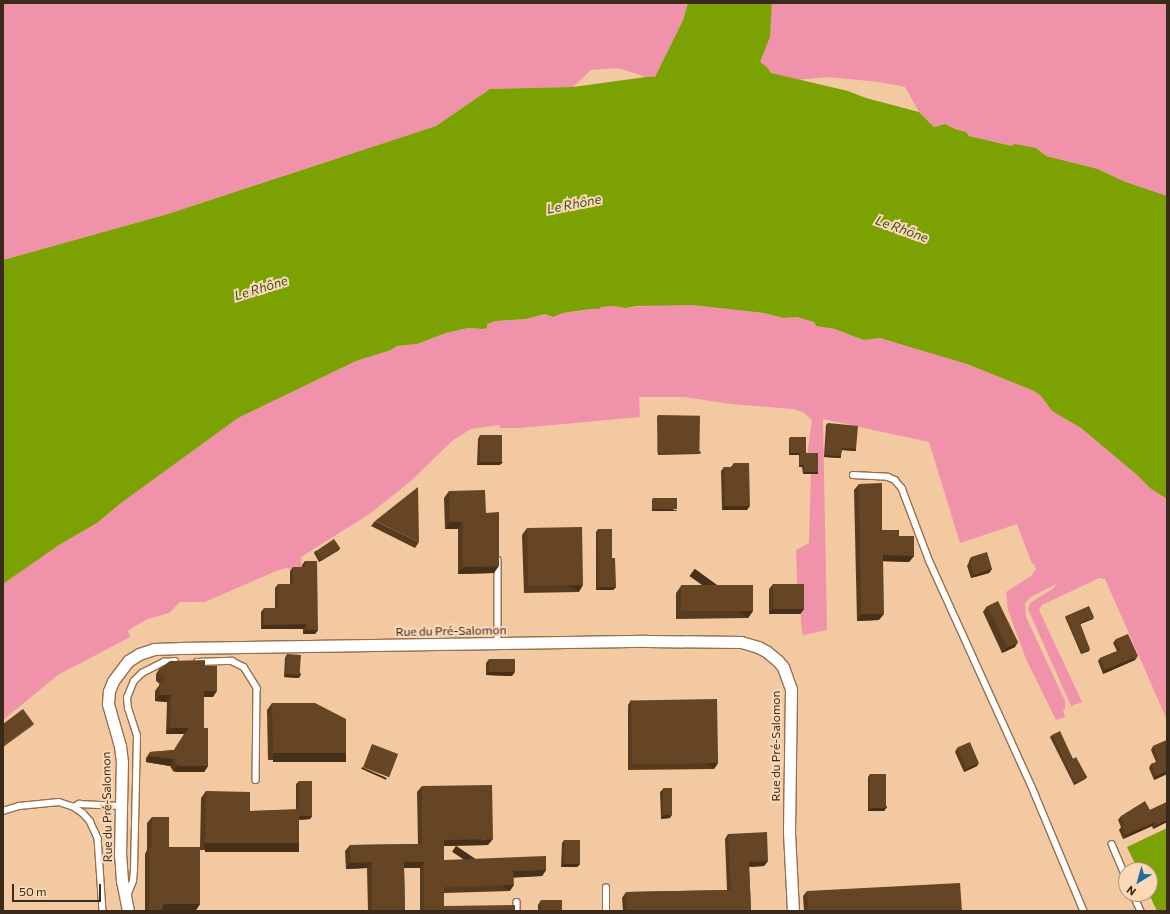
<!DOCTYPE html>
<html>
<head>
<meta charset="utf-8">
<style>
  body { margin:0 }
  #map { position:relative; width:1170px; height:914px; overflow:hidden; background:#f3c9a2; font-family:Commissioner,sans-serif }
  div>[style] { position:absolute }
  .green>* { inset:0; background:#f093aa }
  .water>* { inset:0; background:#7ca102 }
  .roads { filter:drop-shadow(1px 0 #96704c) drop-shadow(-1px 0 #96704c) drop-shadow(0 1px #96704c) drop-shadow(0 -1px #96704c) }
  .service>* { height:5.5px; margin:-2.75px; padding:0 2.75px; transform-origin:2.75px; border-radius:2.75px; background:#fff }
  .minor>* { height:11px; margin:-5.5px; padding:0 5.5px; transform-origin:5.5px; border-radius:5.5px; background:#fff }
  .wall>* { inset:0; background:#573b1f }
  .shaded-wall>* { inset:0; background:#473019; transform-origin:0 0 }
  .building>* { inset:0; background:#654524; transform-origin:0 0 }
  span { translate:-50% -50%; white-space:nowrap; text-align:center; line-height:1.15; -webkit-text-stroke:4px #fad8b8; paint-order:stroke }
  .street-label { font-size:12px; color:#3a2a1a }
  .water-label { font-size:13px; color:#3d4d1a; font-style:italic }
  .frame { position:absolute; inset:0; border:4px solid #3a2a1a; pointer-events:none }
  .north { position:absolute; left:1118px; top:862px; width:40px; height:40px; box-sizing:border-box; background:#fad8b8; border:1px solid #ad9279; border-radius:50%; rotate:217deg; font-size:11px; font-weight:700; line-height:16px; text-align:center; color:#3a2a1a }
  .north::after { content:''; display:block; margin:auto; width:14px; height:18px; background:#236b9f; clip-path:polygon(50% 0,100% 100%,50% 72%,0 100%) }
  .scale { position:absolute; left:12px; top:884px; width:89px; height:18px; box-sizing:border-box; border:2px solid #3a2a1a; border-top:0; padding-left:5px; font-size:12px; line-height:14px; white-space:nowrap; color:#3a2a1a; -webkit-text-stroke:3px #fad8b8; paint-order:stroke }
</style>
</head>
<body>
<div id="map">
  <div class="green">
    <div style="clip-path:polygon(3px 3px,688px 3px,683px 20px,655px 77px,646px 77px,618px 68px,591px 70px,573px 87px,490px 89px,436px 126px,168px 214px,3px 260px)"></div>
    <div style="clip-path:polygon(772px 3px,1167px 3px,1167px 196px,1123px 181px,1098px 169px,1046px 156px,1036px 148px,1012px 146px,969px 136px,966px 132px,955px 129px,945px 124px,934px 127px,919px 112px,905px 87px,879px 82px,828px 77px,797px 80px,771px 73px,767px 67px,759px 62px,770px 37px)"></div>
    <div style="clip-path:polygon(655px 305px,692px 305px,764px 313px,783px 318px,797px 317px,814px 322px,816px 326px,835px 329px,862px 340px,879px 338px,932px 352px,967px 364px,1034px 391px,1041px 396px,1052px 411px,1081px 428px,1137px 475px,1150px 488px,1167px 499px,1167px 720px,1105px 579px,1099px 578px,1042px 605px,1039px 610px,1082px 702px,1071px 706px,1028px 609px,1030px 603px,1054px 588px,1056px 584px,1031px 597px,1025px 603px,1026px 617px,1065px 701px,1065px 709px,1063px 710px,1065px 717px,1056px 720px,1026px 659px,1008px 610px,1006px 592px,1031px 576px,1036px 569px,1034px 563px,1032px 564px,1017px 524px,960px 543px,929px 442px,823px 419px,827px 630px,803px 635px,801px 624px,800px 590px,795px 589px,797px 582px,796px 550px,809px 543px,811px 466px,807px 455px,812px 420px,803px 412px,793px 409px,731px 404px,684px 397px,639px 397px,640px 417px,520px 428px,500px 428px,499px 425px,471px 429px,453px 440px,412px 480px,371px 513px,301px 557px,302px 571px,286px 568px,276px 571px,205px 602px,180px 602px,169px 613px,148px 619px,135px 626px,128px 631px,130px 637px,58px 675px,3px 720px,3px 584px,59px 545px,97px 523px,121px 503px,238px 418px,356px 361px,391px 350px,397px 346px,417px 344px,446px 333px,468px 328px,483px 329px,487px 328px,487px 324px,496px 321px,526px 319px,545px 314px,553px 317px,563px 313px,590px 309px,599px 309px,601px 307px,614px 306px,625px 308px)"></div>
  </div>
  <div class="water">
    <div style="clip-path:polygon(688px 3px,772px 3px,770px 37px,760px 62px,767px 67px,771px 73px,848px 91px,866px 98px,919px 112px,934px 127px,945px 124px,955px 129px,966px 132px,969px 136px,1012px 146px,1014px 144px,1036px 148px,1046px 156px,1098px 169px,1123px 181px,1167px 196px,1167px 499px,1150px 488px,1137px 475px,1081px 428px,1052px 411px,1041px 396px,1034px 391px,967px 364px,880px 338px,863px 340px,835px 329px,816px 326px,814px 322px,797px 317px,783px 318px,764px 313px,692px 305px,638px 306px,625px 308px,614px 306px,601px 307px,599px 309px,590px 309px,563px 313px,553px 317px,545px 314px,526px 319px,496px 321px,487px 324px,487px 328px,483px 329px,468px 328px,446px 333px,417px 344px,397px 346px,391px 350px,356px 361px,238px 418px,121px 503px,97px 523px,59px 545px,3px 584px,3px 260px,168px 214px,436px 126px,490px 89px,573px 87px,646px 77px,655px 77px,683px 20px)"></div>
    <div style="clip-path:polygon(1167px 828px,1167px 911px,1157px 911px,1149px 894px,1150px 870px,1138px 870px,1127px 847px)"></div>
  </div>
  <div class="roads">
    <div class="service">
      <div style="left:853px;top:475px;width:35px;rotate:3deg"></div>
      <div style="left:888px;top:477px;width:8px;rotate:23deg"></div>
      <div style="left:895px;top:480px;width:11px;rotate:49deg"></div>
      <div style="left:902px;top:488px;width:79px;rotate:69.3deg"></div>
      <div style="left:930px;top:562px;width:255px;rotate:65.6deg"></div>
      <div style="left:1035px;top:794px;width:127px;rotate:67.3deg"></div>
      <div style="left:498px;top:560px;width:83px;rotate:90deg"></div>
      <div style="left:197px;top:662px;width:35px;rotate:-2deg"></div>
      <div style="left:232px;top:661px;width:13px;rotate:27deg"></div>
      <div style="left:244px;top:667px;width:25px;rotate:58deg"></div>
      <div style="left:257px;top:688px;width:92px;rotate:90.6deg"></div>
      <div style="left:74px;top:807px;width:6px;rotate:-31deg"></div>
      <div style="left:79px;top:804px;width:41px;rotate:2.8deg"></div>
      <div style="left:3px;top:811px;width:17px;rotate:-17deg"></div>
      <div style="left:19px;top:806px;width:40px;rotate:-5.7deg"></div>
      <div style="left:59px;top:802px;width:16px;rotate:18deg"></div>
      <div style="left:74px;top:807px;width:11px;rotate:34deg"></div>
      <div style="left:83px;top:813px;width:11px;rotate:49deg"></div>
      <div style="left:90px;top:821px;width:19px;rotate:65deg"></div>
      <div style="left:98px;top:838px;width:73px;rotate:86.1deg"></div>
      <div style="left:1112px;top:844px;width:36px;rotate:67deg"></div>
      <div style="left:1133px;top:894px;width:19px;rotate:65deg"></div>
      <div style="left:127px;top:896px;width:16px;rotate:-68deg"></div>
      <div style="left:133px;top:881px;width:12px;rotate:-85deg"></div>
      <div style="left:134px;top:869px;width:133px;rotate:-88.7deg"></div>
      <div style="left:137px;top:736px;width:28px;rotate:-108deg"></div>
      <div style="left:128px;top:709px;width:11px;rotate:-95deg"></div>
      <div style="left:127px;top:698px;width:18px;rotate:-68deg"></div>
      <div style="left:134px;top:681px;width:11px;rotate:-45deg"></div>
      <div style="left:142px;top:673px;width:25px;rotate:-27deg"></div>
      <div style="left:164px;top:662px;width:11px;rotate:-5deg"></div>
      <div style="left:517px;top:902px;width:9px;rotate:90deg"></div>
      <div style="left:606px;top:911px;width:23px;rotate:-90deg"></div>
    </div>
    <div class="minor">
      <div style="left:128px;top:911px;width:31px;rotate:-101deg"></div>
      <div style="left:122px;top:881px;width:26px;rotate:-94deg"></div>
      <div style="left:120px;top:855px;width:93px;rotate:-88.8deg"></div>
      <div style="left:122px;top:762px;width:16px;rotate:-97deg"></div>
      <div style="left:120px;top:746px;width:44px;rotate:-105.9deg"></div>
      <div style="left:108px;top:704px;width:13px;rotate:-86deg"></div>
      <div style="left:109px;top:691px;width:11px;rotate:-68deg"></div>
      <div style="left:113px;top:681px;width:25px;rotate:-53deg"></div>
      <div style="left:128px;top:661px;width:13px;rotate:-32deg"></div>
      <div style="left:139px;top:654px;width:16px;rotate:-18deg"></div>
      <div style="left:154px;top:649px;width:25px;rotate:-2deg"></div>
      <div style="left:179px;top:648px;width:468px;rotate:-0.9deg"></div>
      <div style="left:647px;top:641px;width:94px;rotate:0.6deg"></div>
      <div style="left:741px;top:642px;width:18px;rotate:16deg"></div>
      <div style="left:758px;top:647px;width:9px;rotate:27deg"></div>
      <div style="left:766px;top:651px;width:16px;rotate:40deg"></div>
      <div style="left:778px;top:661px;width:8px;rotate:50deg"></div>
      <div style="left:783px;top:667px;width:23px;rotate:70deg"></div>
      <div style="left:791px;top:689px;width:143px;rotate:90.8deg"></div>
      <div style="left:789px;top:832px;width:79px;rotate:87.1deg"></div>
    </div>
  </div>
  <div class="wall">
    <div style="clip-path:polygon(658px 415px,700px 454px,658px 455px,657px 417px)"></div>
    <div style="clip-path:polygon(828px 423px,856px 449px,855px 451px,842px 450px,840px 458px,824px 457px,826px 425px)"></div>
    <div style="clip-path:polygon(480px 435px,500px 465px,477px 465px,478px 439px)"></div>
    <div style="clip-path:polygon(790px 437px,806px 453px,817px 474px,803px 474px,802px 467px,799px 467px,799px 455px,789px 455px,789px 439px)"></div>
    <div style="clip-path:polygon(734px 463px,747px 510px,722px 510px,721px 471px,724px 467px,731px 467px)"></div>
    <div style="clip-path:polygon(859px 484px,882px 530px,899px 536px,914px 556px,909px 562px,883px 561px,879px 620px,857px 621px,854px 490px)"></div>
    <div style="clip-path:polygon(449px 491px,486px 513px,494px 573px,458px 574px,458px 529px,445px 529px,444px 498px)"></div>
    <div style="clip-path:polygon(653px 498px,676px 511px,652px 511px,652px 500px)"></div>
    <div style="clip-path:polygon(375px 521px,419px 542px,415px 548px,371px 526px)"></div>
    <div style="clip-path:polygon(527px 528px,579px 592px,524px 593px,522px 535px)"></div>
    <div style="clip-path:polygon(598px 529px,612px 558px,616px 587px,613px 590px,596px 590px,596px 532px)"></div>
    <div style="clip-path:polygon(340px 548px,339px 550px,319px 562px,314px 553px,315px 551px)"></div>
    <div style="clip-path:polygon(971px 557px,992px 569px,989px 573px,971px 578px,967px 566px,969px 562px,969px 561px)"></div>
    <div style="clip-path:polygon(305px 561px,318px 630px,315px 634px,303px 634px,303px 629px,261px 629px,261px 612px,264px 608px,275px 608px,275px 588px,278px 584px,290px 584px,290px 571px,293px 567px,302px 567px,302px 565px)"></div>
    <div style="clip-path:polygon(773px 584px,804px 609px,800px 614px,769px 614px,769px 589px)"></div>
    <div style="clip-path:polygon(681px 586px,753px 611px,748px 618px,676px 619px,676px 593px)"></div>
    <div style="clip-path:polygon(987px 606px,1015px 647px,1002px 653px,983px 612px)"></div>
    <div style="clip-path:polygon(1066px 616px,1093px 619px,1080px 624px,1089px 651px,1081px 654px,1065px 617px)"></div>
    <div style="clip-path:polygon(1116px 639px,1135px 660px,1103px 674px,1098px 661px,1100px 658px,1117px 651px,1113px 643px)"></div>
    <div style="clip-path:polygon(287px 654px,301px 674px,299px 678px,284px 677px,285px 658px)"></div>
    <div style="clip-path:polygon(489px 659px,512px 676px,486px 675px,486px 663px)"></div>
    <div style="clip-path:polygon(205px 666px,213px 697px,204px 697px,204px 728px,208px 766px,204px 772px,177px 772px,173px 771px,170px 766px,146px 762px,146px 758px,150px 752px,174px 750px,184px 734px,166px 734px,167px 702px,155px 701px,155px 691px,160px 684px,156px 681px,156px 674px,160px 668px)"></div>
    <div style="clip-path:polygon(631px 700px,718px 763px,714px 769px,628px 770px,628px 705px)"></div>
    <div style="clip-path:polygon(272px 703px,341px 760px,268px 760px,267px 710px)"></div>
    <div style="clip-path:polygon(1052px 735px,1073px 759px,1087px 777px,1085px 779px,1074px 785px,1050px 737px)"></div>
    <div style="clip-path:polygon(1167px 740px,1167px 774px,1154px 780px,1149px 768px,1151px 764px,1156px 762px,1151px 750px,1153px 746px)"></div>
    <div style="clip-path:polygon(957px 748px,977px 766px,964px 772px,955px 752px)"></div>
    <div style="clip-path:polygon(870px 774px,887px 807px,884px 811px,868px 811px,868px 777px)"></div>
    <div style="clip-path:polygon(299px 781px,312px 816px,310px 819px,299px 820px,294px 850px,200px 850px,200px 904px,196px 910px,162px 910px,162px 911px,145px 911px,145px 854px,147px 850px,147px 823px,152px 817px,169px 847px,200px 847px,201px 798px,206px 791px,250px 811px,296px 810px,296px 784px)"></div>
    <div style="clip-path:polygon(422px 786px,488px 845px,444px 846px,444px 860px,546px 870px,542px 876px,514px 877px,510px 891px,444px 893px,444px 906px,515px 911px,420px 911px,420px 868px,404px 868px,405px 911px,368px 911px,367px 868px,346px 869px,345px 851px,350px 845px,418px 844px,417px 792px)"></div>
    <div style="clip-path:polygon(663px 789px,670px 818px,661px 819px,660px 792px)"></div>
    <div style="clip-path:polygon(1167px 802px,1167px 822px,1153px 829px,1152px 826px,1123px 839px,1119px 830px,1121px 827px,1118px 820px,1121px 816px,1150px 810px)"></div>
    <div style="clip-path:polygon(728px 834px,768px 861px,764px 866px,749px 867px,751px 911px,623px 911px,622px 898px,626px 892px,727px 890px,725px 839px)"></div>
    <div style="clip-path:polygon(564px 840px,580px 864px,577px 867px,561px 867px,562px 843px)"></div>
    <div style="clip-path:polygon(807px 891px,962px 911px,804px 911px,803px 896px)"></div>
    <div style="clip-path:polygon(541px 900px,563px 911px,538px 911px,538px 905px)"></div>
  </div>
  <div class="shaded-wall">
    <div style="left:842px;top:448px;width:14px;height:2px;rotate:4deg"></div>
    <div style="left:701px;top:452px;width:2px;height:42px;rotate:117deg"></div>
    <div style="clip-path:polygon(790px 453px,806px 453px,800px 453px,799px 455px,789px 455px)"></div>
    <div style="left:825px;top:455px;width:16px;height:2px;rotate:4deg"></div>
    <div style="clip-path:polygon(480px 462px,503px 462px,500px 465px,477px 465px)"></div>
    <div style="clip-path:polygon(800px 465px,804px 465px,802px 467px,799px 467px)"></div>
    <div style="left:804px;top:472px;width:14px;height:2px"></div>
    <div style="clip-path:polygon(725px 506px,750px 506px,747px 510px,722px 510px)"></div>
    <div style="clip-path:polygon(653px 509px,677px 510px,676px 511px,652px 511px)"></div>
    <div style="clip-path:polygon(450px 522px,463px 522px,458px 529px,445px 529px)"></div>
    <div style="clip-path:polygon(340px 548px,339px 550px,319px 562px,320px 560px)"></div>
    <div style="clip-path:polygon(883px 555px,914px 556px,909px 562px,878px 561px)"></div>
    <div style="clip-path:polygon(499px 566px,494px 573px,458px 574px,463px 567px)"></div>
    <div style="clip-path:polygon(992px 569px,989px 573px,971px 578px,974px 575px)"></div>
    <div style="left:583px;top:585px;width:8px;height:55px;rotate:120deg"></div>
    <div style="clip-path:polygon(599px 587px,616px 587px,613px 590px,596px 590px)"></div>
    <div style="clip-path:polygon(773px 609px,804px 609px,800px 614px,769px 614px)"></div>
    <div style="left:753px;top:611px;width:9px;height:72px;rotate:126deg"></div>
    <div style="clip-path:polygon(861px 614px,884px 614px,879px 620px,857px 621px)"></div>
    <div style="clip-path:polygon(1094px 617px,1093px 619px,1078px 625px,1080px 623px)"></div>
    <div style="clip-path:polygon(306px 624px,303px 629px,261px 629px,264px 625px)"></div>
    <div style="clip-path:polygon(306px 630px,318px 630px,315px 634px,303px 634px)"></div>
    <div style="clip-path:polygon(1018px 642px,1015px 647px,1002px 653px,1006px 648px)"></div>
    <div style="clip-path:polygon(1090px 649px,1089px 651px,1081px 654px,1082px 653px)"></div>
    <div style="clip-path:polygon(1138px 656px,1135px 660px,1103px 674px,1105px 670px)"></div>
    <div style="clip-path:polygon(489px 672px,515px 672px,512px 676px,486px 675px)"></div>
    <div style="clip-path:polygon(287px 674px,301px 674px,299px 678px,284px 677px)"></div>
    <div style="clip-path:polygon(204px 691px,217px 691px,213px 697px,200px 697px)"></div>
    <div style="clip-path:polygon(160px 695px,171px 695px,167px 702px,155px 701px)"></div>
    <div style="clip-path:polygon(34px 724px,32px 726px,3px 747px,3px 746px)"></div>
    <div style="clip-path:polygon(170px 728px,189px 728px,184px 734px,166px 734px)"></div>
    <div style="left:273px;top:753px;width:73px;height:9px"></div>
    <div style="clip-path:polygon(150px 756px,174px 759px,170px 766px,146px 762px)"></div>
    <div style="left:718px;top:763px;width:7px;height:86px;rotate:124deg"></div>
    <div style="clip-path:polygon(979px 763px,977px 766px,964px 772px,967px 768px)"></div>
    <div style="clip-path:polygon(177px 765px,208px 766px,204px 772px,177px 772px,173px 771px)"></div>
    <div style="left:362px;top:767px;width:27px;height:2px;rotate:24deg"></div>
    <div style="clip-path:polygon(1167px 771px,1167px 774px,1154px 780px,1156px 776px)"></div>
    <div style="clip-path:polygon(1087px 777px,1085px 779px,1074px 785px,1075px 783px)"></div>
    <div style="clip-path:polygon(887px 807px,884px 811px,868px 811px,871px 808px)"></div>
    <div style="clip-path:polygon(663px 815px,672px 815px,670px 818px,661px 819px)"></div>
    <div style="clip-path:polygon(299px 816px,312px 816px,310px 819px,296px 820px)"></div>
    <div style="clip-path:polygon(1167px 820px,1167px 822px,1153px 829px,1156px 825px)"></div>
    <div style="clip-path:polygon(1155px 822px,1152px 826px,1123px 839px,1126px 835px)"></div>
    <div style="clip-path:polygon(493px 839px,488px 845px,440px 846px,444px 840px)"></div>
    <div style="left:205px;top:843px;width:94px;height:9px"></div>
    <div style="clip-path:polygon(768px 861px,764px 866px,745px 867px,749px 862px)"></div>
    <div style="clip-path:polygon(372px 862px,367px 868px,346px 869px,350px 863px)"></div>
    <div style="clip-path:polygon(404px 862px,424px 862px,420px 868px,399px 868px)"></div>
    <div style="clip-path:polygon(564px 864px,580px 864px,577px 867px,561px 867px)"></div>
    <div style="clip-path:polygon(546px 870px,542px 876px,509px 878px,513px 871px)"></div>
    <div style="left:514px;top:885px;width:7px;height:70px;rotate:124deg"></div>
    <div style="clip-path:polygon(163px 904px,200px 904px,196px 910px,158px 910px)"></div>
  </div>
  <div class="building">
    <div style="left:658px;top:415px;width:42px;height:38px;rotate:1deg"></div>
    <div style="clip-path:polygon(828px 423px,858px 426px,856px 449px,842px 448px,841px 456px,825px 455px)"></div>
    <div style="left:480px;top:435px;width:22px;height:27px"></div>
    <div style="left:790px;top:437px;width:16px;height:16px"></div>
    <div style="clip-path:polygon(800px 453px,818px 453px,818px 472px,804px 472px,804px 465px,800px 465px)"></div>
    <div style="clip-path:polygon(734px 463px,749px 463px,750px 506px,725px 506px,724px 467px,734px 467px)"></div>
    <div style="clip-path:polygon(882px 483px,882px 530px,899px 530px,899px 536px,914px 536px,914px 556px,883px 555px,884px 614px,861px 614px,859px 484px)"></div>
    <div style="clip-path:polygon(418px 487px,419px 542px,375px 521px)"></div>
    <div style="clip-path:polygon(485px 490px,486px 513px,499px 512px,499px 566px,463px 567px,463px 522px,450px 522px,449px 491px)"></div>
    <div style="left:653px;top:498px;width:24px;height:11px"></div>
    <div style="left:582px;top:527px;width:58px;height:55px;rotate:89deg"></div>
    <div style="clip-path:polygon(598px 529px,612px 529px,612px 558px,615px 558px,616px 587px,599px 587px)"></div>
    <div style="left:334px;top:539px;width:11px;height:22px;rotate:56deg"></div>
    <div style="clip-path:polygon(987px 552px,992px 569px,974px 575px,970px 562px,973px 561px,971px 557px)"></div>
    <div style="clip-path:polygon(305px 561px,317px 561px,318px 630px,306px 630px,306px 624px,264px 625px,264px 608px,278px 608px,278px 584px,293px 584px,293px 567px,305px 567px)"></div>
    <div style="left:773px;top:584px;width:31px;height:25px"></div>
    <div style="left:753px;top:585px;width:26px;height:72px;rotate:90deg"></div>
    <div style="left:998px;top:601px;width:46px;height:12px;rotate:64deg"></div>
    <div style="clip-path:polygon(1089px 606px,1094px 617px,1080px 623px,1090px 649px,1082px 653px,1066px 616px)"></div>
    <div style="clip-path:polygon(1128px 634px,1138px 656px,1105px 670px,1100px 658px,1120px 650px,1116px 639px)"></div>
    <div style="left:287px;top:654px;width:14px;height:20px;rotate:4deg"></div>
    <div style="left:489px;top:659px;width:26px;height:13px"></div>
    <div style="clip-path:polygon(205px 660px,205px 666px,217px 666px,217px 691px,204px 691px,204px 728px,208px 728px,208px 766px,181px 766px,177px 765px,174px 759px,150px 756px,150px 752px,174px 750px,189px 728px,170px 728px,171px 695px,160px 695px,159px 684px,165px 678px,160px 675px,160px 668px,170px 661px)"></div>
    <div style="left:717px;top:699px;width:64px;height:86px;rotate:89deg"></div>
    <div style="clip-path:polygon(272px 703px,315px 703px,346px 719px,346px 753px,273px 753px)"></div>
    <div style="clip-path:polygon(23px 709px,34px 724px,3px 746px,3px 724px)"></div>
    <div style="clip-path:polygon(1060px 731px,1073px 759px,1076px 757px,1087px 777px,1075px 783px,1052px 735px)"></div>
    <div style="clip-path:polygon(1167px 740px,1167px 771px,1156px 776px,1151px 764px,1159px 761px,1153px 746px)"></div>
    <div style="left:970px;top:742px;width:23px;height:14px;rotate:67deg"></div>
    <div style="left:372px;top:744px;width:28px;height:25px;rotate:21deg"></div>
    <div style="left:870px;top:774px;width:16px;height:34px"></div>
    <div style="left:299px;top:781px;width:13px;height:35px"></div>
    <div style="clip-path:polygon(492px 785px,493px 839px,444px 840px,444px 860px,546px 856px,546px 870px,513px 871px,514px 885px,444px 887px,444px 906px,515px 905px,515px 911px,424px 911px,424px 862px,404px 862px,405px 911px,372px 911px,372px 862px,350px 863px,350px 845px,422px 844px,422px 786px)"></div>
    <div style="left:672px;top:788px;width:27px;height:9px;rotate:90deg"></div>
    <div style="clip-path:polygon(206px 791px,250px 792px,250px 811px,299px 809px,299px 843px,205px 843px)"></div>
    <div style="clip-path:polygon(1145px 801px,1150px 810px,1167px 802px,1167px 820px,1156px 825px,1155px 822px,1126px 835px,1122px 826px,1125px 825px,1121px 816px)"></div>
    <div style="clip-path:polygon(152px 817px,169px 817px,169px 847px,200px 847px,200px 904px,163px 904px,162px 911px,149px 911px,149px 848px,152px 848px)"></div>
    <div style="clip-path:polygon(767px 832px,768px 861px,749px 862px,751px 911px,627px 911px,626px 892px,731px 890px,728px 834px)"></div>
    <div style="left:564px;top:840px;width:16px;height:24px"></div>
    <div style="clip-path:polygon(960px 883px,962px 911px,808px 911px,807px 891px)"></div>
    <div style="left:541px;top:900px;width:21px;height:11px"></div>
  </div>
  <div class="street-label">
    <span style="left:451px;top:631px;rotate:-1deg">Rue du Pré-Salomon</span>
    <span style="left:776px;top:746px;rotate:-90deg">Rue du Pré-Salomon</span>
    <span style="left:107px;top:807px;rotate:-91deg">Rue du Pré-Salomon</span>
  </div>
  <div class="water-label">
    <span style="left:574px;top:204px;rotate:-11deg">Le Rhône</span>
    <span style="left:902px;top:229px;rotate:20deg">Le Rhône</span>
    <span style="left:261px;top:288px;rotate:-17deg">Le Rhône</span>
  </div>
  <div class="frame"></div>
  <div class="north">N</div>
  <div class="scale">50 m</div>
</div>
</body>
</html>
